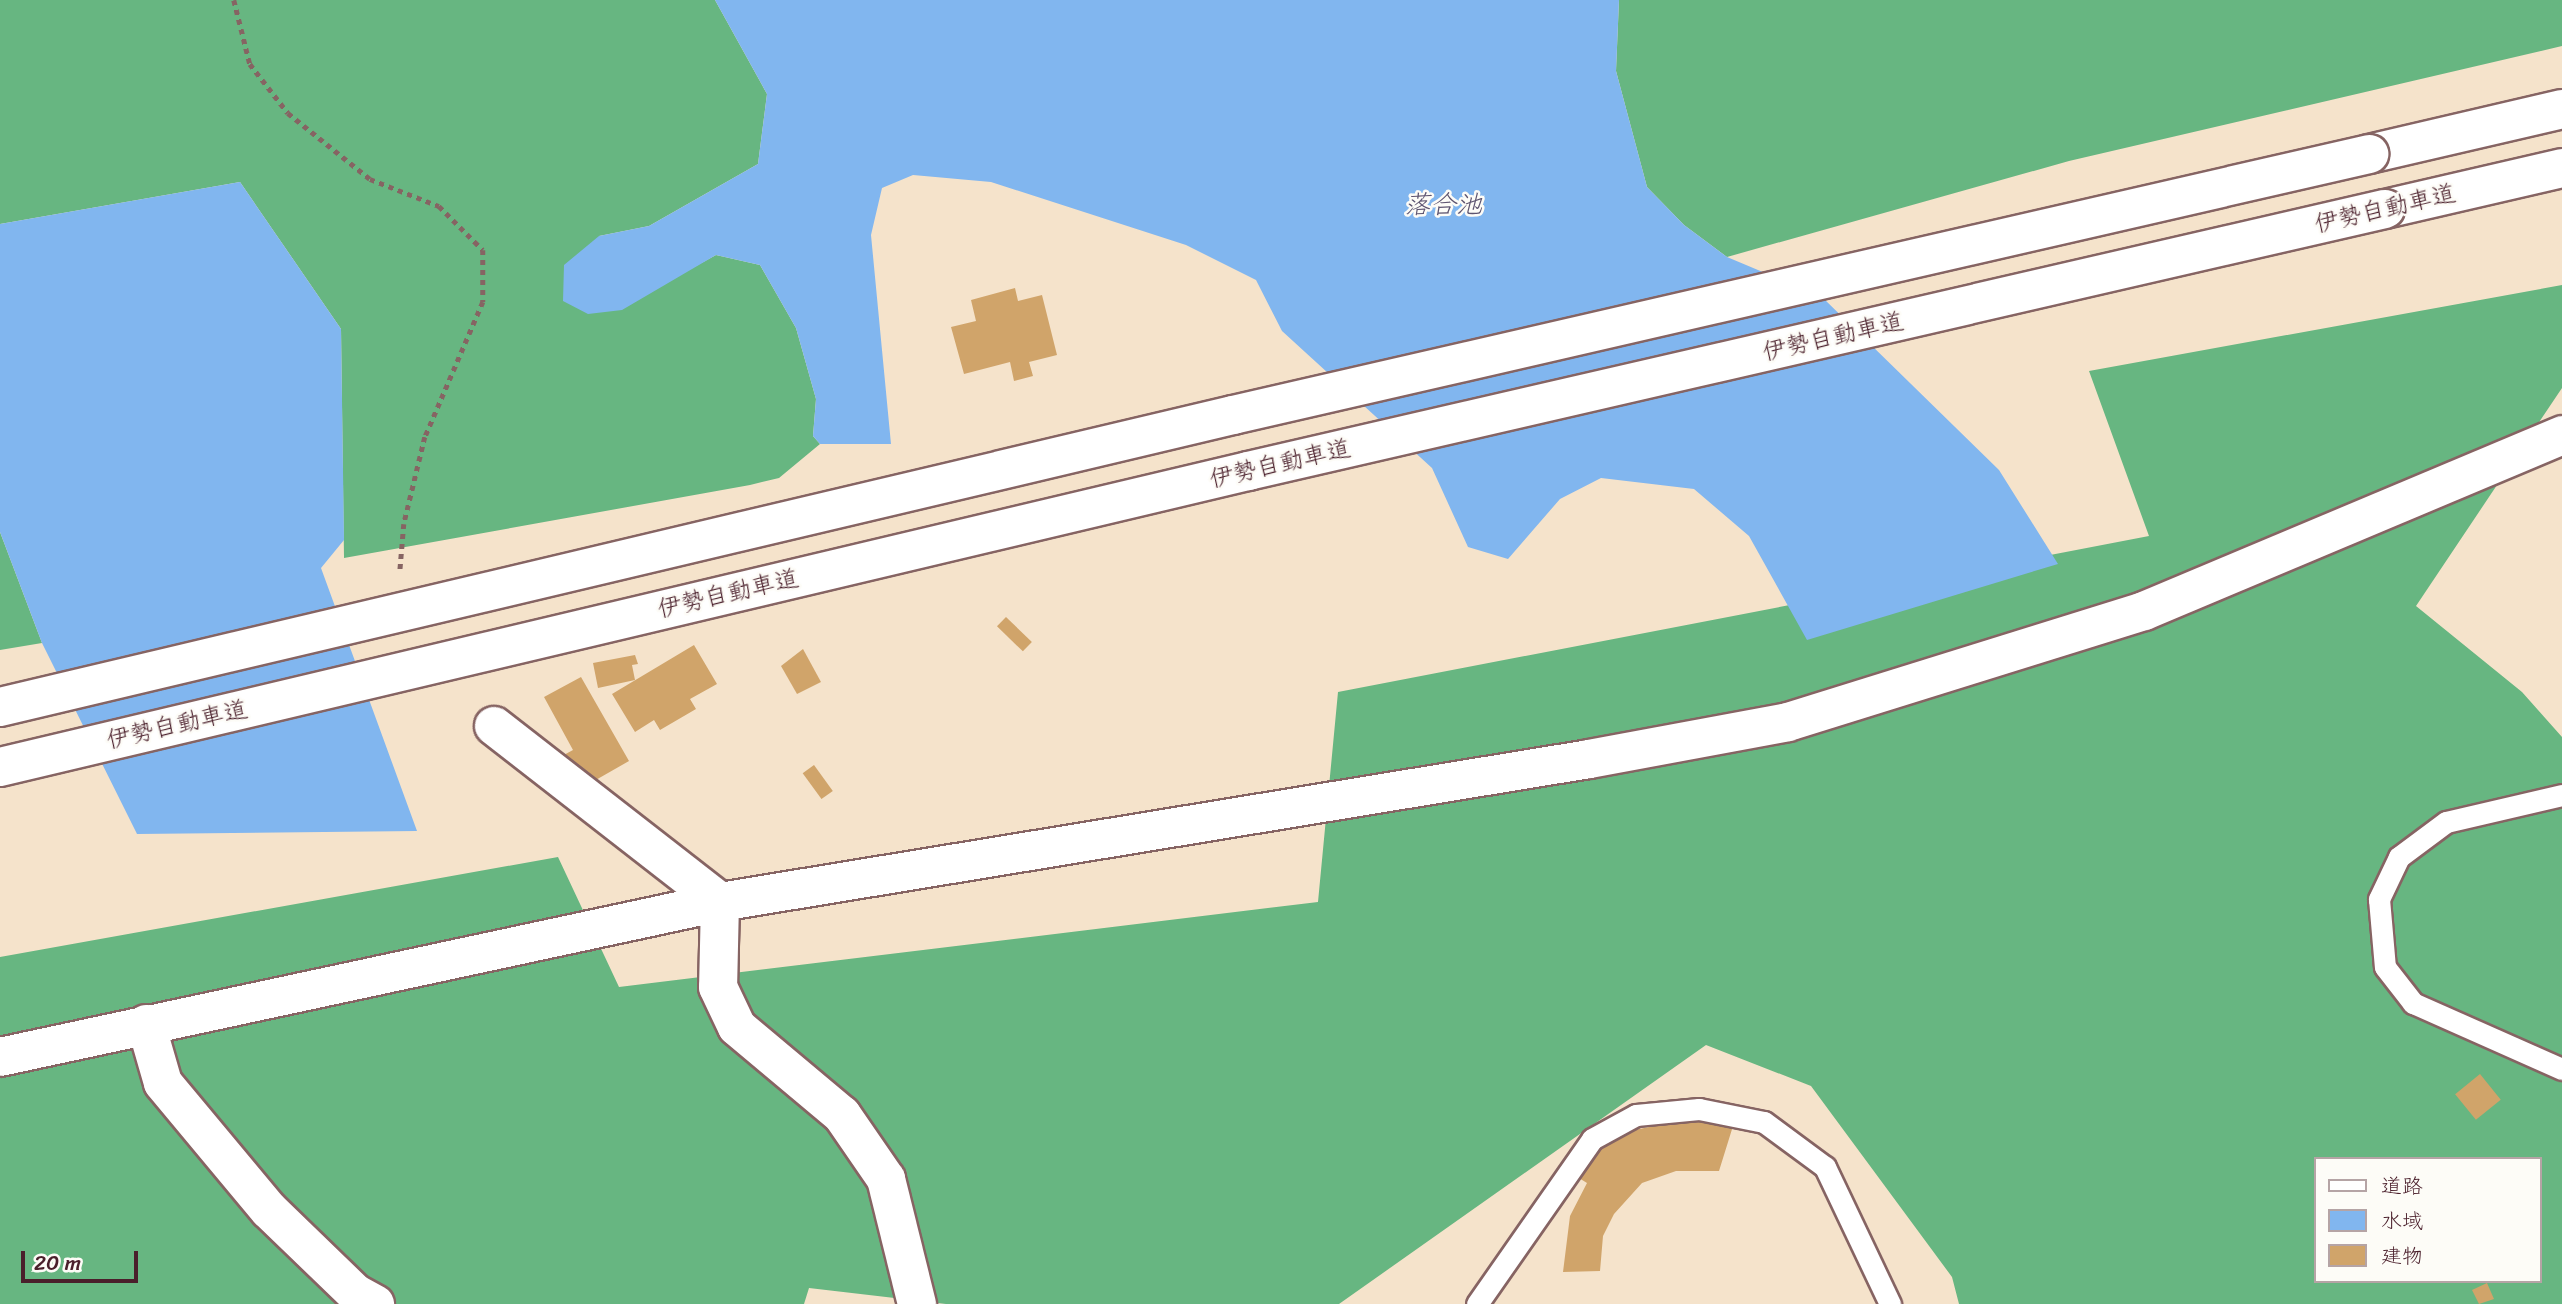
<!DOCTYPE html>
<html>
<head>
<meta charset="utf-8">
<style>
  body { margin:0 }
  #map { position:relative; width:2562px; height:1304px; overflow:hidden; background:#f5e3cb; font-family:Sriracha,"Klee One",sans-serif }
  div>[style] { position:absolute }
  .forest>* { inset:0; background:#67b681 }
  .water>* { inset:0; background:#81b6ef }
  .building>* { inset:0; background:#d0a46a; transform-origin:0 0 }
  .path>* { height:4.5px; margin-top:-2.25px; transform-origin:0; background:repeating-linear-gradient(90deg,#866463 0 5px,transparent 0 10px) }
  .roads { filter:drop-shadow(2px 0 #866463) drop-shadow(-2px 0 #866463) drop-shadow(0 2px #866463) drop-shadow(0 -2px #866463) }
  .lane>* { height:21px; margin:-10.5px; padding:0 10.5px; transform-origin:10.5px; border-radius:10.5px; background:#fff }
  .street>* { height:38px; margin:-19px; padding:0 19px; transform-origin:19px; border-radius:19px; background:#fff }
  .secondary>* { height:38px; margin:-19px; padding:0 19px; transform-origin:19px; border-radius:19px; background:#fff }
  .highway>* { height:38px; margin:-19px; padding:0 19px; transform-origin:19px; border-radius:19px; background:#fff }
  .bridges { filter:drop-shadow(2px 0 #866463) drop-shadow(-2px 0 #866463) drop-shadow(0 2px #866463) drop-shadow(0 -2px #866463) }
  .highway-bridge>* { height:38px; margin:-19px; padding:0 19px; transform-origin:19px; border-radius:19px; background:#fff }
  span { translate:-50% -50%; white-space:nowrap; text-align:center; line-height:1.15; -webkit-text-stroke:5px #fdfcf7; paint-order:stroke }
  .street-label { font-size:24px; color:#4a1f2b }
  .water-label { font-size:26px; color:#5d5470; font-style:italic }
  .legend { position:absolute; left:2314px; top:1157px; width:228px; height:126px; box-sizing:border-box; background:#fdfcf7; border:2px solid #b5a4a5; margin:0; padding:9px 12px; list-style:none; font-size:21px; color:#4a1f2b }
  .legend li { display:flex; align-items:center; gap:14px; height:35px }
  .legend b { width:35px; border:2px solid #b5a4a5 }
  .scale { position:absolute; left:21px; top:1251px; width:117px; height:32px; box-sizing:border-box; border:4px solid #4a1f2b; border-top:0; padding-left:9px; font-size:21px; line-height:24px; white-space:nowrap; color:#4a1f2b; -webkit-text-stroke:5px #fdfcf7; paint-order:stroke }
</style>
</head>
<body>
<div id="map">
  <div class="forest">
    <div style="clip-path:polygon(0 0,715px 0,767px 94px,758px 164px,649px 226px,599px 236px,672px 279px,716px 255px,760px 265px,796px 328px,816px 399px,813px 436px,820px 444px,779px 478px,750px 485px,344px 558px,341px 329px,240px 182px,0 224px)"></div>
    <div style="clip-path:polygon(1619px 0,2562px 0,2562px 46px,2069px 161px,1727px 257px,1684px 225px,1647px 187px,1616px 71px)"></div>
    <div style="clip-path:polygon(evenodd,2562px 285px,2562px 388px,2416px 606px,2522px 692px,2562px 737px,2562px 1304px,1959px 1304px,1952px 1277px,1811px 1086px,1706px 1045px,1339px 1304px,946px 1304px,809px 1288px,804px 1304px,0 1304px,0 957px,558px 857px,619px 987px,1318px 902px,1338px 692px,2149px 536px,2089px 371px,2562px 285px,2315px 1159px,2539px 1159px,2539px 1281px,2315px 1281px,2315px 1159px)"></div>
    <div style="clip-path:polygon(0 532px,42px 643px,0 650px)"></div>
  </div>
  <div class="water">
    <div style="clip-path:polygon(715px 0,1619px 0,1616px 71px,1647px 187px,1684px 225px,1727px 257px,1822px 297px,1999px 470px,2058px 564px,1807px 640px,1749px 536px,1694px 489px,1601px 478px,1560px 499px,1508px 559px,1468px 547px,1432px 468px,1282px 331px,1256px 280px,1186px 245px,991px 182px,913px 175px,882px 188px,871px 235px,891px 444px,820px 444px,813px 436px,816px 399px,796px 328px,760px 265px,716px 255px,622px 310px,588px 314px,563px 301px,564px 265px,599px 236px,649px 226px,758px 164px,767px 94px)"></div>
    <div style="clip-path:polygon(240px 182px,341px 329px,344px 540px,321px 568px,417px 831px,137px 834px,42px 643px,0 532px,0 224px)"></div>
  </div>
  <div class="building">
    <div style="clip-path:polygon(1015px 288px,1018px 301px,1042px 295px,1057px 355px,1029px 362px,1033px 376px,1014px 381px,1010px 362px,964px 374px,951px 327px,976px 321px,971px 300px)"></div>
    <div style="left:1006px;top:617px;width:36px;height:13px;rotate:44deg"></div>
    <div style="clip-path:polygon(694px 645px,717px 684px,690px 699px,696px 709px,660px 730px,654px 720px,635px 732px,612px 694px)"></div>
    <div style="clip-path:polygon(803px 649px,821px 682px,797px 694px,781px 666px)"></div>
    <div style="clip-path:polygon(635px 655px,638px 664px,632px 665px,635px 680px,598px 688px,593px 663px)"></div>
    <div style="clip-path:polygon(581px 677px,629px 761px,580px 789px,562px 756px,573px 750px,544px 697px)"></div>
    <div style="left:814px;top:765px;width:32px;height:14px;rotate:54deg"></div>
    <div style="left:2480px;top:1074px;width:33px;height:32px;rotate:51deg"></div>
    <div style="clip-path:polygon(1688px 1119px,1733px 1126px,1719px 1171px,1676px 1171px,1642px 1183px,1614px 1214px,1603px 1236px,1600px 1271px,1563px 1272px,1570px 1216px,1587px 1183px,1574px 1175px,1594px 1152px,1625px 1132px)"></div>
    <div style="clip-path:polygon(2487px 1283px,2494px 1299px,2479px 1304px,2472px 1290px)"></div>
  </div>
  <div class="path">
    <div style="left:234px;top:0;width:66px;rotate:76deg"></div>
    <div style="left:250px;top:64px;width:62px;rotate:52.2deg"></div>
    <div style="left:288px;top:113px;width:105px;rotate:38.8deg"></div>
    <div style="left:370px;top:179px;width:74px;rotate:21.4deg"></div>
    <div style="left:439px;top:206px;width:62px;rotate:45deg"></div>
    <div style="left:483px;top:250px;width:52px;rotate:90deg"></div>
    <div style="left:483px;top:302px;width:147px;rotate:113.2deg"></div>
    <div style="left:425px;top:437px;width:89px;rotate:103.6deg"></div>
    <div style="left:404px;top:524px;width:48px;rotate:94.8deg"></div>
  </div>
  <div class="roads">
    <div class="lane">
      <div style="left:2562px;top:795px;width:119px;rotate:166.9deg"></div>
      <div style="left:2446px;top:822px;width:59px;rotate:143.3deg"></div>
      <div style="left:2399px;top:857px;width:47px;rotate:115.5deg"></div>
      <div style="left:2379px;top:899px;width:68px;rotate:85deg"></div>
      <div style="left:2385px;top:967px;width:46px;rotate:52.1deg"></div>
      <div style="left:2413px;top:1003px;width:163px;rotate:23.9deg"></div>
      <div style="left:1477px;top:1304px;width:201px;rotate:-55.1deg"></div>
      <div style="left:1592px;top:1139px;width:50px;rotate:-28.6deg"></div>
      <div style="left:1636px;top:1115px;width:63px;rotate:-5.4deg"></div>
      <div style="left:1699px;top:1109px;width:66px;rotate:11.3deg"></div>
      <div style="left:1764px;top:1122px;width:76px;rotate:36.4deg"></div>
      <div style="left:1825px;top:1167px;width:152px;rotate:64.6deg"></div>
    </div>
    <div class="street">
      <div style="left:494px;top:726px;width:286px;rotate:37.9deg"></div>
      <div style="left:720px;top:902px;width:85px;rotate:91.3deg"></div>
      <div style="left:718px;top:987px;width:44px;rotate:64.6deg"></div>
      <div style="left:737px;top:1027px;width:137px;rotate:40deg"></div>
      <div style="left:842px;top:1115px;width:78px;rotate:55.5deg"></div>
      <div style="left:886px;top:1179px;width:129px;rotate:76.1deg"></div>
      <div style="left:146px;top:1024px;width:61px;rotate:73.9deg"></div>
      <div style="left:163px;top:1083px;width:165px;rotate:50.2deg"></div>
      <div style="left:269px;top:1210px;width:120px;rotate:44deg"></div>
      <div style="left:355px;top:1293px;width:23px;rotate:29deg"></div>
    </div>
    <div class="secondary">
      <div style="left:0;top:1057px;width:736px;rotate:-12.15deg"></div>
      <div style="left:720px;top:902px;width:881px;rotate:-9.34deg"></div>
      <div style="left:1589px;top:759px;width:202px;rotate:-10.5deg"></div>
      <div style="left:1788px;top:722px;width:373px;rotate:-17.3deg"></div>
      <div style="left:2144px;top:611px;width:454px;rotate:-22.8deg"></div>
    </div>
    <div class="highway">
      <div style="left:2369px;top:154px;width:198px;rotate:-13.1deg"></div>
      <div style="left:2385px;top:209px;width:182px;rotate:-13deg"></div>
    </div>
  </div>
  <div class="bridges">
    <div class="highway-bridge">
      <div style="left:0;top:707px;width:1267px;rotate:-13.32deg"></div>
      <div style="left:1233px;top:415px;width:1166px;rotate:-12.94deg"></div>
      <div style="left:0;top:767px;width:1283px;rotate:-13.34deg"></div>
      <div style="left:1248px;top:471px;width:1167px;rotate:-12.98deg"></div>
    </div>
  </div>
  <div class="street-label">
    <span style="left:2385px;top:209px;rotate:-13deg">伊勢自動車道</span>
    <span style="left:1833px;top:337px;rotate:-13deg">伊勢自動車道</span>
    <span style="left:1280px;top:464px;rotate:-13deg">伊勢自動車道</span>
    <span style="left:728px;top:594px;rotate:-13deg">伊勢自動車道</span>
    <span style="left:177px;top:725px;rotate:-13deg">伊勢自動車道</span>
  </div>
  <div class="water-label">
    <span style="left:1443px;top:205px">落合池</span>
  </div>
  <ul class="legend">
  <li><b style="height:9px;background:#fff"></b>道路</li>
  <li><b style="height:19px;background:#81b6ef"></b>水域</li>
  <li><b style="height:19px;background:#d0a46a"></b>建物</li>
  </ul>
  <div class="scale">20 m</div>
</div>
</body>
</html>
